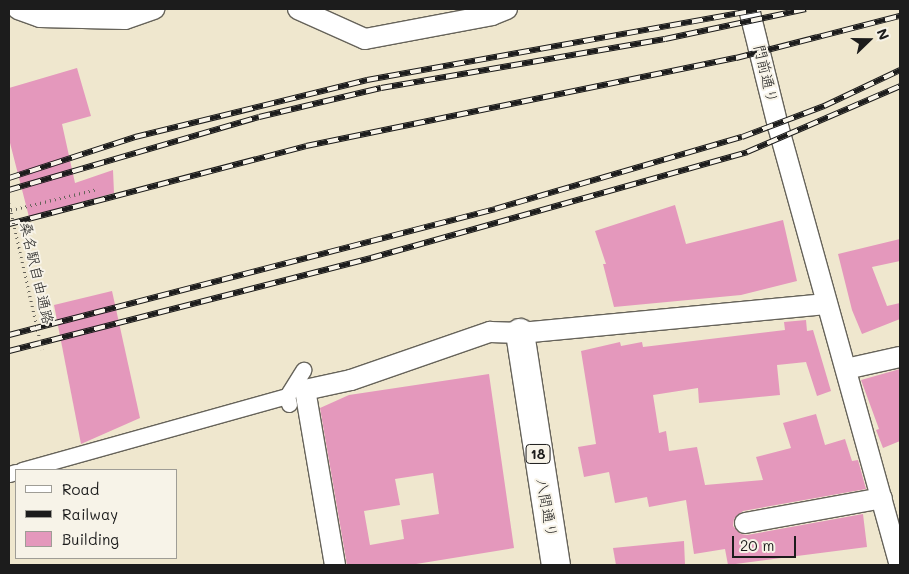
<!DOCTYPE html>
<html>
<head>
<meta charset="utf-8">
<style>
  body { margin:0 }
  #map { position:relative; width:909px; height:574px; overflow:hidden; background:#efe7ce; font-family:Mali,"Klee One",sans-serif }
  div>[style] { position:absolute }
  .building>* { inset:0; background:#e498bc }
  .path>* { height:3px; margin-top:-1.5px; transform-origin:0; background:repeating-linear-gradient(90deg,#66635a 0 1px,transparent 0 5px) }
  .roads { filter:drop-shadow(1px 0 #66635a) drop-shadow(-1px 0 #66635a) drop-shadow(0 1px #66635a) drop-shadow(0 -1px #66635a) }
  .pedestrian>* { height:15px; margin:-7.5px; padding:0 7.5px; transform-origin:7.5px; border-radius:7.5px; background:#fff }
  .minor>* { height:20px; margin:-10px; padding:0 10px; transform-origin:10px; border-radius:10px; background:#fff }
  .primary>* { height:28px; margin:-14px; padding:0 14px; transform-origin:14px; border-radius:14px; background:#fff }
  .rail>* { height:5.5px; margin-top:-2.75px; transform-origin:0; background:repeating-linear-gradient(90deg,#f7f3e8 0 11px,#1c1c1c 0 22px); box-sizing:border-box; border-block:1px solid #1c1c1c }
  .path-bridge>* { height:3px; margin-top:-1.5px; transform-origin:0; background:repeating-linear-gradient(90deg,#66635a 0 1px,transparent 0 5px) }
  span { translate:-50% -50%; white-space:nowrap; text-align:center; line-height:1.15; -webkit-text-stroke:4px #f7f3e8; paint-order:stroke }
  .shield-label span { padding:1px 4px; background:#f7f3e8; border:1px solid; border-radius:4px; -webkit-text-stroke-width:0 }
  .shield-label { font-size:14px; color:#1c1c1c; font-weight:700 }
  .street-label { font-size:15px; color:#1c1c1c }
  .frame { position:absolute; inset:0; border:10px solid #1c1c1c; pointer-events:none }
  .legend { position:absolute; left:15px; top:469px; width:162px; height:90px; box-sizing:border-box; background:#f7f3e8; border:1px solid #9f9d96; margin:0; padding:6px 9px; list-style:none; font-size:15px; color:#1c1c1c }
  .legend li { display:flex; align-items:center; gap:10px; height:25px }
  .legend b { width:25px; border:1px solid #9f9d96 }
  .north { position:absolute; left:844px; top:15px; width:50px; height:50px; -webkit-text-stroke:4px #f7f3e8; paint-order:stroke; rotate:68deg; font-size:14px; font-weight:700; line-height:20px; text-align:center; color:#1c1c1c }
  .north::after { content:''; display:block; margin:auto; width:18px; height:22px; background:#1c1c1c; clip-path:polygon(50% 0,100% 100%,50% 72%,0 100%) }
  .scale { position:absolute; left:732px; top:536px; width:64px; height:22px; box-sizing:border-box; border:2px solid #1c1c1c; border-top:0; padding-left:6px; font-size:15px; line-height:18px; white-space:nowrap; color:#1c1c1c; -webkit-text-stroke:4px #f7f3e8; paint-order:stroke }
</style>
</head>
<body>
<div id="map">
  <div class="building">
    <div style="clip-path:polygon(77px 68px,91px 116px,62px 124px,75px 183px,113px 170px,114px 193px,29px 217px,9px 139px,9px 88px)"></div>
    <div style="clip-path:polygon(675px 205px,686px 244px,783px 220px,797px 281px,741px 295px,614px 307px,603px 264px,606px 264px,595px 231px)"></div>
    <div style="clip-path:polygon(900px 239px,900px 261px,872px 267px,887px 306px,900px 303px,900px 319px,862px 334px,852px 310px,838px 254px)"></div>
    <div style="clip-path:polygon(112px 291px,140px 418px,81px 444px,54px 305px)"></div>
    <div style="clip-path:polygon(806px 320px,807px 331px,813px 330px,831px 391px,817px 396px,806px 362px,777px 365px,780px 395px,699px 403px,698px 388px,653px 395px,659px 433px,666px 431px,669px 451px,697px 447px,705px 485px,763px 480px,756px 457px,791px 448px,783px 423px,816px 414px,825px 445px,845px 439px,852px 461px,858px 460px,866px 489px,743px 511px,734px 519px,733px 526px,741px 534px,747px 535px,863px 514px,867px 547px,728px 565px,725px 549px,694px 554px,686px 500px,649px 507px,647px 497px,615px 503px,609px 472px,584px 477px,578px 447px,596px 444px,581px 351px,620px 342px,621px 346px,642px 342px,643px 347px,785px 330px,784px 322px)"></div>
    <div style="clip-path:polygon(900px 369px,900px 441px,883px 448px,876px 430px,879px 429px,861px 380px)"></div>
    <div style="clip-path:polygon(evenodd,489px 374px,514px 548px,410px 565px,347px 565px,320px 408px,349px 395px,489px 374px,433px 473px,439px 514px,401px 520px,404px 539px,370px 545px,364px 511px,400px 505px,395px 479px,433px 473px)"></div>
    <div style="clip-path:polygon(684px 541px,685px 565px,616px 565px,613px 548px)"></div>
  </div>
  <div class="path">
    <div style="left:11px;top:210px;width:89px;rotate:-13.7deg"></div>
  </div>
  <div class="roads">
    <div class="pedestrian">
      <div style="left:289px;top:404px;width:8px;rotate:-104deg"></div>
      <div style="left:287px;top:396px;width:31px;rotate:-58deg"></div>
      <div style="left:22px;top:470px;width:275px;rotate:-15.6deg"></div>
      <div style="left:9px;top:474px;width:7px;rotate:-16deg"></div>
    </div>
    <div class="minor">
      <div style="left:18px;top:9px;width:23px;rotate:20deg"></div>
      <div style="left:40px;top:17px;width:85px;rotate:1.3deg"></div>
      <div style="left:125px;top:19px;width:31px;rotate:-19deg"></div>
      <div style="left:298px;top:9px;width:73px;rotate:24.1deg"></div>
      <div style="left:365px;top:39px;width:129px;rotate:-10.7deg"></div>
      <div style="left:492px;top:15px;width:16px;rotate:-22deg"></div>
      <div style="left:749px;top:9px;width:121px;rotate:76.1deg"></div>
      <div style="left:778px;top:126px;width:456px;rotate:74.5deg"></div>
      <div style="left:846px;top:369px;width:55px;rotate:-12.5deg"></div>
      <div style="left:745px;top:523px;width:139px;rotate:-10.3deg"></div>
      <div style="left:335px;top:565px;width:178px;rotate:-99.7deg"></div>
      <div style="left:305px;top:390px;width:47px;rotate:-12.3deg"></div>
      <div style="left:351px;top:380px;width:147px;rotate:-19.1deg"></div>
      <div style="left:490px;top:332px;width:30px;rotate:2deg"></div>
      <div style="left:520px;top:333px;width:308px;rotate:-5.4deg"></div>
    </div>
    <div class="primary">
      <div style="left:520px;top:333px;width:235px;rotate:81.2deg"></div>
    </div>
  </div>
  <div class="rail">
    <div style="left:9px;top:178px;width:133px;rotate:-18deg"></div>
    <div style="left:135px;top:137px;width:239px;rotate:-13.8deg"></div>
    <div style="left:367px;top:80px;width:400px;rotate:-10.2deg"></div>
    <div style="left:9px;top:190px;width:260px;rotate:-16.3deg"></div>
    <div style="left:259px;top:117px;width:125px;rotate:-13.4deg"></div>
    <div style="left:381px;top:88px;width:288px;rotate:-9.8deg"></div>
    <div style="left:665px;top:39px;width:144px;rotate:-12deg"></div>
    <div style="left:9px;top:224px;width:307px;rotate:-14.7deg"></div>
    <div style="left:306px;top:146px;width:439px;rotate:-11.6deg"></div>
    <div style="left:736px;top:58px;width:169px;rotate:-14.4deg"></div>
    <div style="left:9px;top:335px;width:502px;rotate:-14.53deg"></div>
    <div style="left:495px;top:209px;width:257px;rotate:-16.3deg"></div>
    <div style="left:742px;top:137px;width:88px;rotate:-20.7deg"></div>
    <div style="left:824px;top:106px;width:84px;rotate:-25.3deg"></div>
    <div style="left:9px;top:351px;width:374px;rotate:-14.4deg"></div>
    <div style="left:371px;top:258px;width:391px;rotate:-15.7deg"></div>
    <div style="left:747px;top:152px;width:167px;rotate:-23.3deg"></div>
  </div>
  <div class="path-bridge">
    <div style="left:9px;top:203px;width:150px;rotate:77.3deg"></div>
  </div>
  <div class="shield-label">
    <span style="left:538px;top:454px">18</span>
  </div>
  <div class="street-label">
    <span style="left:766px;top:74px;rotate:77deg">門前通り</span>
    <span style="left:37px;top:273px;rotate:77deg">桑名駅自由通路</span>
    <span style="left:547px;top:508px;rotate:80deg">八間通り</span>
  </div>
  <div class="frame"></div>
  <ul class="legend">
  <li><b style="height:6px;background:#fff"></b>Road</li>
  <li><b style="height:6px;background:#1c1c1c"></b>Railway</li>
  <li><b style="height:14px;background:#e498bc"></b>Building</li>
  </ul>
  <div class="north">N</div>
  <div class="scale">20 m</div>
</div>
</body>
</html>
